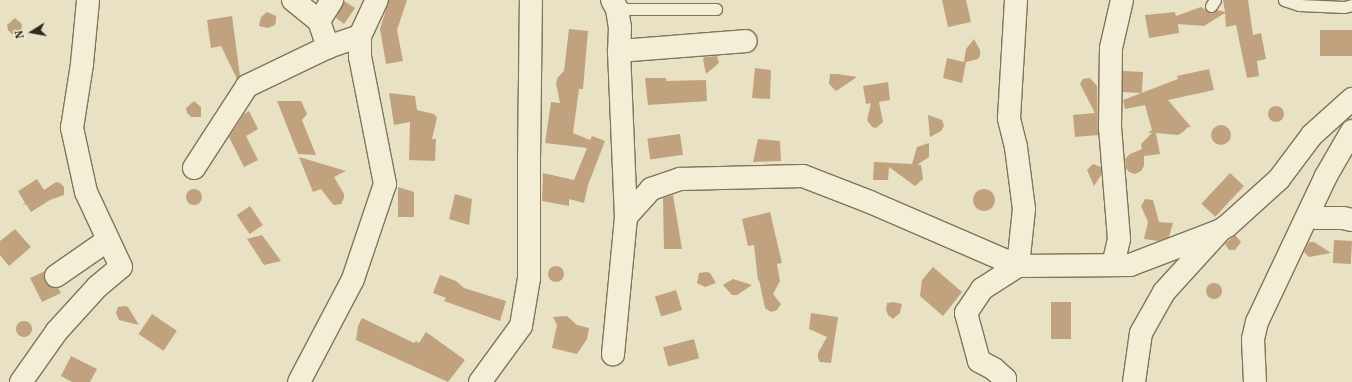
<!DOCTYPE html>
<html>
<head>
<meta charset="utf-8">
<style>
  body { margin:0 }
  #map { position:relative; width:1352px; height:382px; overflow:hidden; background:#e8e1c4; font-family:"Source Serif 4",serif }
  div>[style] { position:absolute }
  .building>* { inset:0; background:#c1a27f; transform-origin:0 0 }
  .round { border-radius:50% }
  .roads { filter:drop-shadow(1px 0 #80745d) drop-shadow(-1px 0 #80745d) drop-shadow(0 1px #80745d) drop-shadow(0 -1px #80745d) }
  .service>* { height:11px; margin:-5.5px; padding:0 5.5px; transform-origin:5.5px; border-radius:5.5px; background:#f4eed6 }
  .minor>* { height:22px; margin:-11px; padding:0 11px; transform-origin:11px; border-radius:11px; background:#f4eed6 }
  span { translate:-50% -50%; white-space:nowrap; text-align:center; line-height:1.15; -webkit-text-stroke:3px #f0ebd3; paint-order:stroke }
  .north { position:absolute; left:12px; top:12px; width:40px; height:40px; -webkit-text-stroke:3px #f0ebd3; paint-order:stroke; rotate:259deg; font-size:11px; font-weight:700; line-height:16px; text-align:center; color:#322a1f }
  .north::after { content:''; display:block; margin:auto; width:14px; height:18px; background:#322a1f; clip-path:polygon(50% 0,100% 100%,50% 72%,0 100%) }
</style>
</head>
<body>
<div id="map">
  <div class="building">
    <div style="clip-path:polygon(389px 0,407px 0,397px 30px,403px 61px,386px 64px,380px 29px)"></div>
    <div style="clip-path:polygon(942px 0,966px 0,971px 22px,948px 27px)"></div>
    <div style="clip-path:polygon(1223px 0,1248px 0,1253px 35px,1261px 33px,1266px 59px,1257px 61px,1259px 76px,1247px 78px,1236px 25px,1226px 27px,1225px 13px,1204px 26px,1178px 24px,1179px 33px,1149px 38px,1145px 15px,1175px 12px,1176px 16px,1201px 7px,1210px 13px,1217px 10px,1225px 12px)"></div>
    <div style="clip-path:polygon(344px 1px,355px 8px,344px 24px,336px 18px)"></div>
    <div style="clip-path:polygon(267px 12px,276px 16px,276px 20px,275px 25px,268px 28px,259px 26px,261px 17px)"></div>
    <div style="clip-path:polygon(232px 16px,240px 76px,237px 79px,221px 46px,211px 48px,207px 20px)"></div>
    <div style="clip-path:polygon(15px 18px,22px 24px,21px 34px,12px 34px,8px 30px,7px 25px)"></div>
    <div style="clip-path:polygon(569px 29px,588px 31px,583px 89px,579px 89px,573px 133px,590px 140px,592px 136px,605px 141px,588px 185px,584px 203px,569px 199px,569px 206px,542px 201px,543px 173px,574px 180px,587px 148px,545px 143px,551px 102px,560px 103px,556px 83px,558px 77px,564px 71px)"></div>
    <div style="left:1352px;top:30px;width:26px;height:32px;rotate:90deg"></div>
    <div style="clip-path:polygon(974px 39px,980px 50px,980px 56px,978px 59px,966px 62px,962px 83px,943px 78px,947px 58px,964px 62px,966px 49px)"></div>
    <div style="clip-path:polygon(717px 56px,719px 63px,706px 74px,703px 59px,705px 57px)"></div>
    <div style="clip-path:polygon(755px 68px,771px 70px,770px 99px,752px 98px)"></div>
    <div style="clip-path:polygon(1209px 69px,1214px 90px,1168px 100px,1191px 127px,1188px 127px,1183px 132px,1178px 135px,1156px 133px,1160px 154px,1144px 156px,1144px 166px,1141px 171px,1135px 174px,1129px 172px,1126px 168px,1125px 159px,1130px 154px,1142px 149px,1141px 144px,1152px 133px,1148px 133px,1152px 130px,1145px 105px,1125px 109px,1123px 100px,1178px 79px,1177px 76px)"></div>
    <div style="left:1123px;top:71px;width:20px;height:21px;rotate:3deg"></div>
    <div style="clip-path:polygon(830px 74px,837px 74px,857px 77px,836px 91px,829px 84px)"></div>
    <div style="clip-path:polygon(645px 78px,666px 78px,666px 81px,706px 80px,707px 101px,648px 105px)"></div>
    <div style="clip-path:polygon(1090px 78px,1097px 86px,1098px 135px,1075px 137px,1073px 115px,1095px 113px,1080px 84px,1083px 79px)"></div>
    <div style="clip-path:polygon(888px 82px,890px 100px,879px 102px,883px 122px,876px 128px,872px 127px,867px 120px,871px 103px,866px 104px,863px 86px)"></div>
    <div style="clip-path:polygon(389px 93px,415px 96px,417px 110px,434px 114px,437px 118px,432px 139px,436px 139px,435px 161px,409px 160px,410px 122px,394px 125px)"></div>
    <div style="clip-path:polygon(194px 101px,201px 107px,201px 117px,191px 117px,187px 113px,186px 108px)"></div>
    <div style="clip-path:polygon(277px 101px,301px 101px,307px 114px,302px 120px,316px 155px,298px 154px)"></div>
    <div class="round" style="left:1268px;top:106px;width:16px;height:16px"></div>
    <div style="clip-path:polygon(249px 111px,258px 129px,246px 136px,258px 160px,244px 167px,229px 137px,244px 114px)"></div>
    <div style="clip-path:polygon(928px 115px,942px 120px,944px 126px,941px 131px,930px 137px)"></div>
    <div class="round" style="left:1211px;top:125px;width:20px;height:20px"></div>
    <div style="left:680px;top:134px;width:21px;height:33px;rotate:82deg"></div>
    <div style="clip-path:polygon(758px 139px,780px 141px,781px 161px,753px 162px)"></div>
    <div style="clip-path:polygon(929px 143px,929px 157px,917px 165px,921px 165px,923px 179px,915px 186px,889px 167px,888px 180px,873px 180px,874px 162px,912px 164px,917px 147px)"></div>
    <div style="clip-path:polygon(299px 157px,346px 171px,334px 177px,344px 194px,344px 198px,341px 204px,334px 205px,331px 202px,321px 189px,313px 192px)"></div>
    <div style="clip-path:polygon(1093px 164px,1101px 167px,1101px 175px,1094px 186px,1087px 170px)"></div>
    <div style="left:1230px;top:173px;width:19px;height:42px;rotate:43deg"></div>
    <div style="clip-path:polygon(37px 179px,44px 190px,56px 182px,60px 183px,64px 187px,64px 195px,50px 200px,31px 212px,26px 204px,22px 205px,25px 203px,18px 191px)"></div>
    <div style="clip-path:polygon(398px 187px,414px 192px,414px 217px,398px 217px)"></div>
    <div class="round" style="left:186px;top:189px;width:16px;height:16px"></div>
    <div class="round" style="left:973px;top:189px;width:22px;height:22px"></div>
    <div style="clip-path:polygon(455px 194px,472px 199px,469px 225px,449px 219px)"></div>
    <div style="clip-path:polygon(673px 195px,682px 249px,664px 249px,663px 198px)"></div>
    <div style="clip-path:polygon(1145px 199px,1153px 200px,1159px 222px,1173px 223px,1169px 237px,1159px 241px,1144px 239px,1148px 222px,1141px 206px)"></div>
    <div style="left:250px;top:206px;width:23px;height:16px;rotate:56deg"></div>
    <div style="clip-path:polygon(770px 212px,782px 263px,777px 264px,780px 281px,773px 294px,781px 304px,777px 310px,771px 312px,765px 308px,759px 280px,758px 281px,754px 245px,748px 246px,742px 219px)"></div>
    <div style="clip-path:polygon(15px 229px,31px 247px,9px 266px,0 255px,0 241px)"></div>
    <div style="clip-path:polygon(262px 235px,281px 261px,264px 265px,247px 239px)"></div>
    <div style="clip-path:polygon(1235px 235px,1241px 242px,1235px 250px,1229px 250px,1225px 244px)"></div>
    <div style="left:1334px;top:240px;width:18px;height:23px;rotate:3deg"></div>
    <div style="clip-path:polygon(1309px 242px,1314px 242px,1331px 253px,1309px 257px,1304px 252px)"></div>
    <div class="round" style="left:548px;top:266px;width:16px;height:16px"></div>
    <div style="clip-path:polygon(933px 267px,962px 292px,943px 316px,920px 296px,922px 280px)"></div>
    <div style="clip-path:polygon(45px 271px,44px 277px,46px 283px,51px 287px,58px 288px,61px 293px,42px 302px,30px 278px)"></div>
    <div style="clip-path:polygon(706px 272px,710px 273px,716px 283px,705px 287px,697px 283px,699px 273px)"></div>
    <div style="clip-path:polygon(440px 275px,456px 281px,464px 288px,506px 301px,500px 321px,444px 301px,446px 298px,433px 293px)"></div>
    <div style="clip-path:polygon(733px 279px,752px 285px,737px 295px,732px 295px,723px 285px)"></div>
    <div class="round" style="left:1206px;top:283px;width:16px;height:16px"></div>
    <div style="left:676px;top:290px;width:21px;height:22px;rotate:73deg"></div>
    <div style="clip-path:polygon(893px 302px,902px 304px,900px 313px,893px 319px,888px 315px,886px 310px,887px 303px)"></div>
    <div style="left:1051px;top:302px;width:20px;height:37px"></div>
    <div style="clip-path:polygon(124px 306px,128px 307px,139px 325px,119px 320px,116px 313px,118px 307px)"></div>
    <div style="clip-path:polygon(811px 313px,838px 317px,831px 363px,820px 362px,818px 358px,818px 353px,827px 337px,809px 329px)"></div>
    <div style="left:152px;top:314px;width:30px;height:24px;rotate:34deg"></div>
    <div style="clip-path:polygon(567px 316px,577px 325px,589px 328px,587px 339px,577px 354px,552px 348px,557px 325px,553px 317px)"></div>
    <div style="clip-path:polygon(362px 318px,414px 343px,416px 341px,419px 343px,426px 332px,465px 360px,448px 382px,356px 340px,358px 326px)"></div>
    <div class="round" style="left:16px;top:321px;width:16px;height:16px"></div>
    <div style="left:694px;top:339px;width:20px;height:32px;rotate:75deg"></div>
    <div style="clip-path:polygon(71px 356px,97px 369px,90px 382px,72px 382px,61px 376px)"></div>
  </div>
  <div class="roads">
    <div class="service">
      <div style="left:1284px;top:0;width:16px;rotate:18deg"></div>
      <div style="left:1299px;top:5px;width:45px;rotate:2.5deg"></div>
      <div style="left:1344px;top:7px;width:8px;rotate:-14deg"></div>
      <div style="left:1211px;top:6px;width:7px;rotate:-56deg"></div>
      <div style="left:617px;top:9px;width:99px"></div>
    </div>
    <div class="minor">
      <div style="left:293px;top:0;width:33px;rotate:39deg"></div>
      <div style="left:319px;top:21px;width:28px;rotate:71deg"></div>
      <div style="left:612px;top:0;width:10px;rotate:61deg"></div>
      <div style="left:617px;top:9px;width:18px;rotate:81deg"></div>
      <div style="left:620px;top:27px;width:24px;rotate:92deg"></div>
      <div style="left:619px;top:51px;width:166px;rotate:87.6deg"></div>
      <div style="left:626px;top:217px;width:138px;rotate:95.4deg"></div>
      <div style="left:319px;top:21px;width:25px;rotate:-58deg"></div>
      <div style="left:619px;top:51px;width:127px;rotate:-4.5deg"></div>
      <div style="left:194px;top:168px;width:98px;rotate:-57.1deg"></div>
      <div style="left:247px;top:86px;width:90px;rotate:-25.7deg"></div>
      <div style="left:328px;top:47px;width:34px;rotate:-19deg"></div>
      <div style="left:1308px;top:215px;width:10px;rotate:17deg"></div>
      <div style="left:1318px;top:218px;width:25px"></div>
      <div style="left:1343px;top:218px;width:9px;rotate:13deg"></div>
      <div style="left:626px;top:217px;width:38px;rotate:-48deg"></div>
      <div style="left:651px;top:189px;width:31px;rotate:-19deg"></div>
      <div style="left:680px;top:179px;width:123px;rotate:-1.4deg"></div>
      <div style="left:803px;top:176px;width:72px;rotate:21.2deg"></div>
      <div style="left:870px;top:202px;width:161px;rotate:23.4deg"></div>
      <div style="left:1018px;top:266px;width:57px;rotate:-84deg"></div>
      <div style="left:1024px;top:209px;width:63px;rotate:-97.4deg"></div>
      <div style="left:1016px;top:147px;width:30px;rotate:-104deg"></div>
      <div style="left:1009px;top:118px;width:118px;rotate:-86.6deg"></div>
      <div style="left:1113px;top:265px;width:27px;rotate:-77deg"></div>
      <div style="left:1119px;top:239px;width:111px;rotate:-94.6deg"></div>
      <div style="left:1110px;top:128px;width:80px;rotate:-89.3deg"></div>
      <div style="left:1111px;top:48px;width:49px;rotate:-77.1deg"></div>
      <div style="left:56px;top:276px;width:63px;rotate:-34.7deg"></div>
      <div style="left:21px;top:382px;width:62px;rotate:-54.8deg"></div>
      <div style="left:57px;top:331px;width:59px;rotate:-47.7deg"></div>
      <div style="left:97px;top:287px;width:31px;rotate:-40deg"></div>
      <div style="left:121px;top:267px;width:83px;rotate:-115deg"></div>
      <div style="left:86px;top:192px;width:66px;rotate:-102.3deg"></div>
      <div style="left:72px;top:128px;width:65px;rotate:-81.1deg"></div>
      <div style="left:82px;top:64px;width:64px;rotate:-84.6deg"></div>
      <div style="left:299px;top:382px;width:116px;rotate:-62.3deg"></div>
      <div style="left:353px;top:279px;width:100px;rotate:-71.4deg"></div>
      <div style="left:385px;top:184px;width:129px;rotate:-101.1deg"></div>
      <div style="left:360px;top:57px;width:21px;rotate:-90deg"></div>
      <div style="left:360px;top:36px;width:40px;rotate:-65deg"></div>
      <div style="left:480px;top:382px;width:69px;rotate:-53.8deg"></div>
      <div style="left:521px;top:326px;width:49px;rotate:-80.5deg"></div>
      <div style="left:529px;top:278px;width:119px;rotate:-90deg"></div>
      <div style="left:529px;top:159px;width:159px;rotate:-89.3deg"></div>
      <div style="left:1005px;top:382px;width:3px;rotate:-90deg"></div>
      <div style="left:1005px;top:379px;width:15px;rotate:-138deg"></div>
      <div style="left:994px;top:369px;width:17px;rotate:-152deg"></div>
      <div style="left:979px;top:361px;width:50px;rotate:-105.2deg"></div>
      <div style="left:966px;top:313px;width:29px;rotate:-56deg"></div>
      <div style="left:982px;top:289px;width:43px;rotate:-32.6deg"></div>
      <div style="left:1018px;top:266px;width:112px;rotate:-0.5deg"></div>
      <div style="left:1130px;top:265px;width:95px;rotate:-20.9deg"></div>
      <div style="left:1219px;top:231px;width:9px;rotate:-32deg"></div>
      <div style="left:1227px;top:226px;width:70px;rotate:-42.1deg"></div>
      <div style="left:1279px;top:179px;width:55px;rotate:-53.1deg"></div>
      <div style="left:1312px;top:135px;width:54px;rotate:-42deg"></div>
      <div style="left:1134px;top:382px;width:49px;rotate:-81.9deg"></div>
      <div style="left:1141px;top:333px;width:47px;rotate:-60.7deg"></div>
      <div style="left:1164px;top:292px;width:79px;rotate:-47.6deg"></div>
      <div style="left:1255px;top:382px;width:43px;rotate:-92.7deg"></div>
      <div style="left:1253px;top:339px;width:17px;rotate:-77deg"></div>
      <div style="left:1257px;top:322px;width:161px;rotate:-64.7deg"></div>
      <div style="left:1326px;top:176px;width:52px;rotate:-60deg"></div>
    </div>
  </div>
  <div class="north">N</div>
</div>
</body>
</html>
